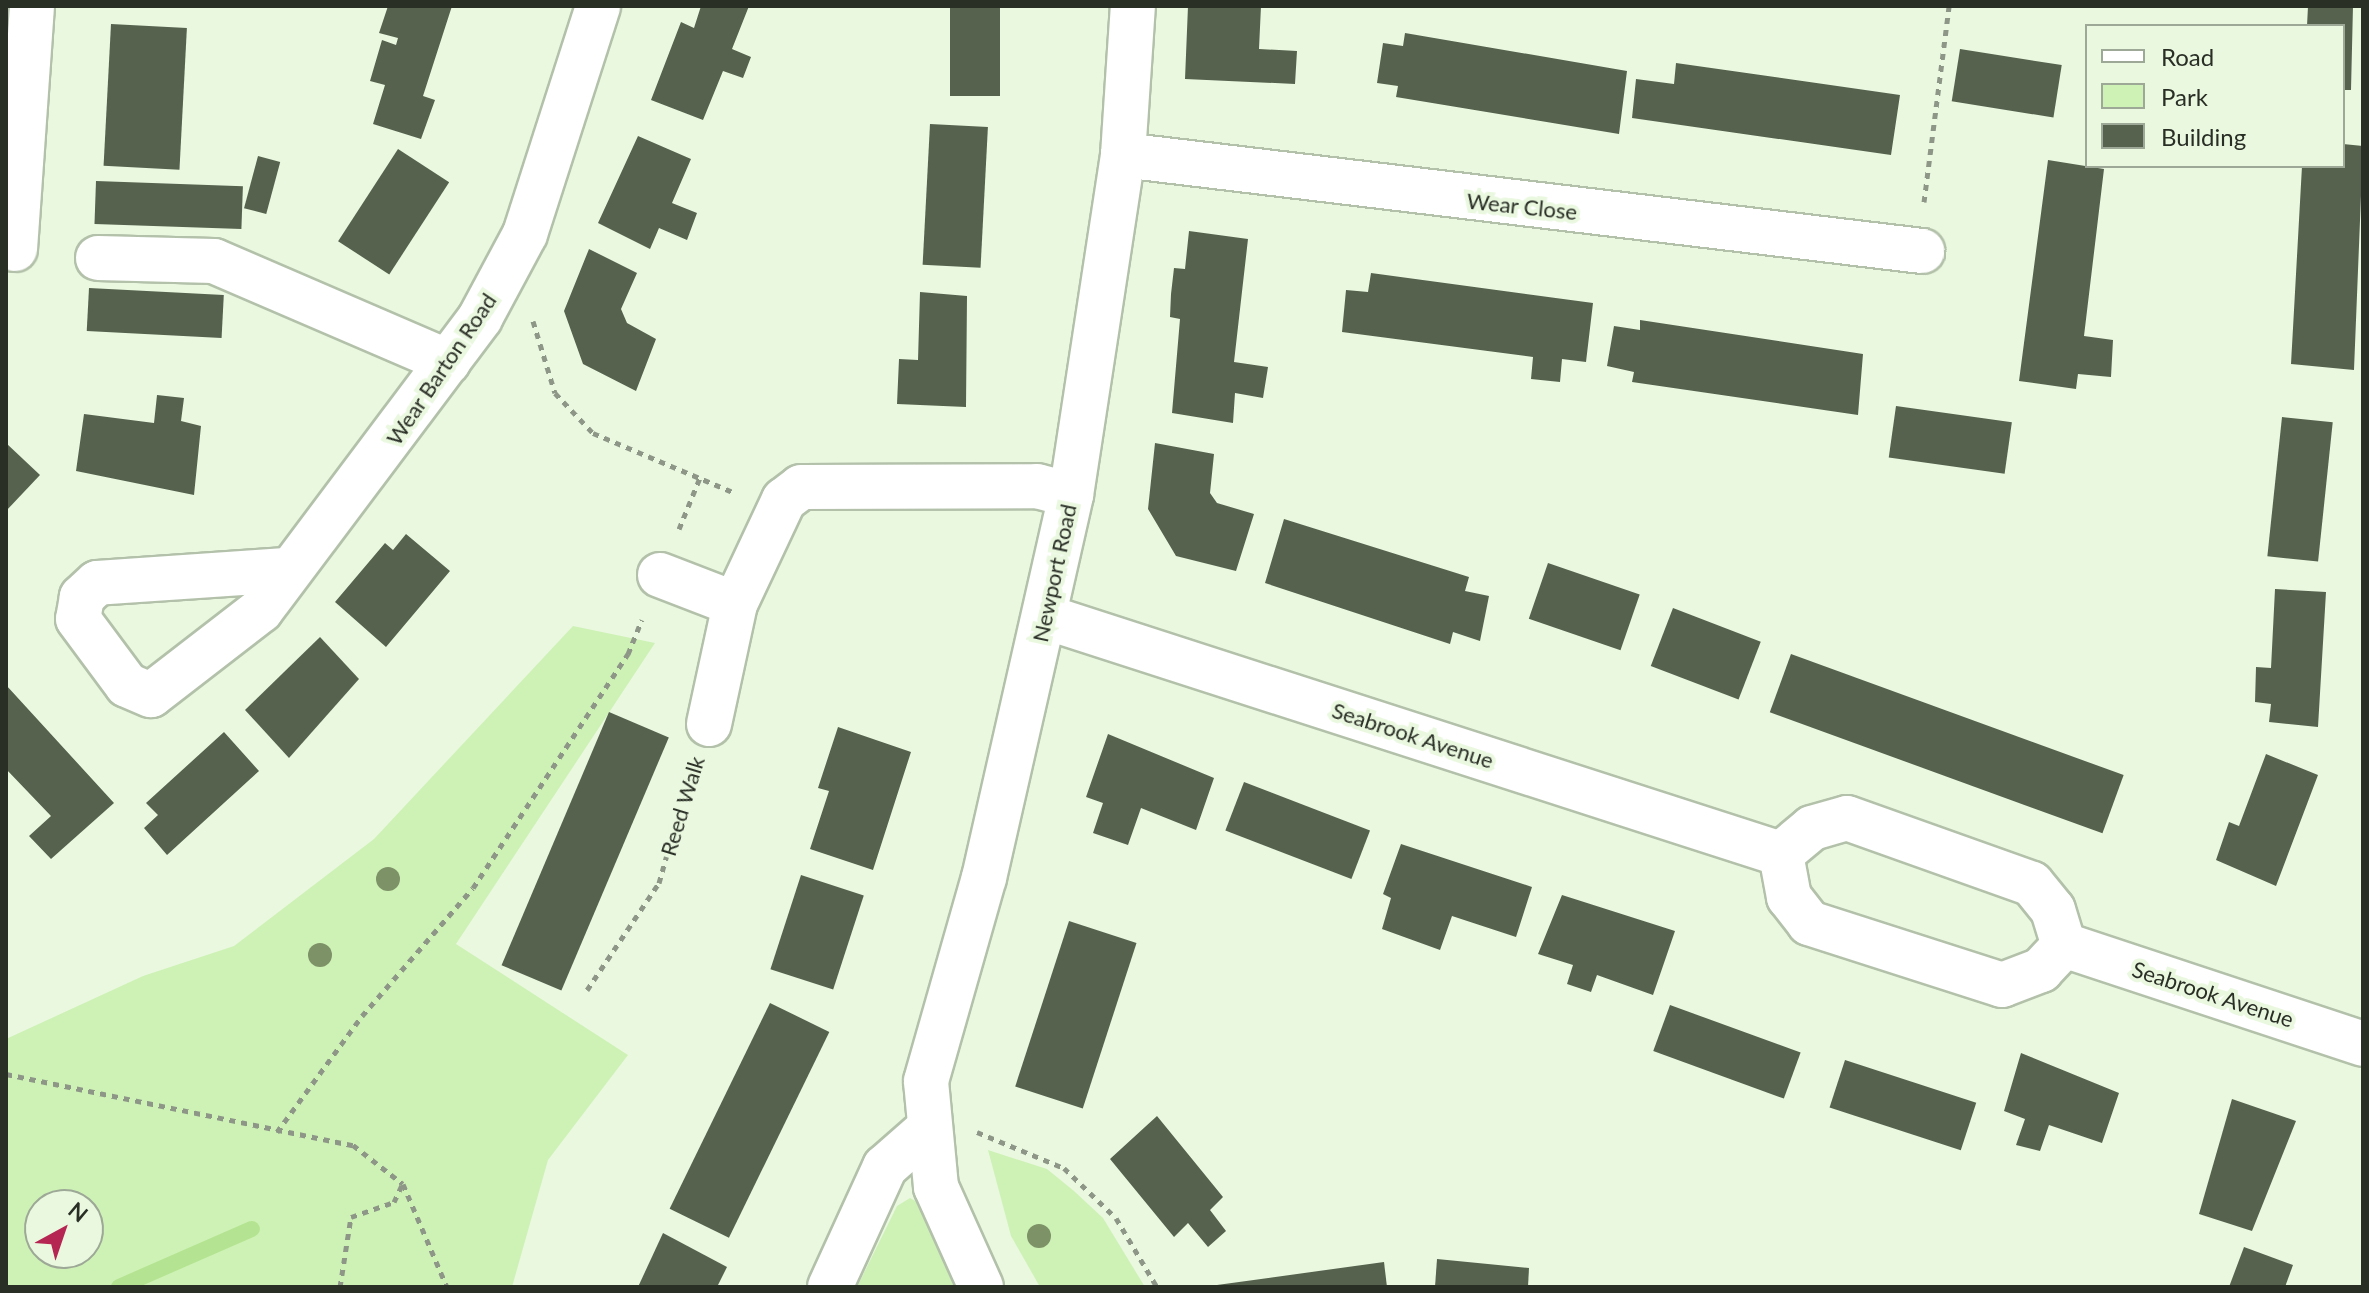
<!DOCTYPE html>
<html>
<head>
<meta charset="utf-8">
<style>
  body { margin:0 }
  #map { position:relative; width:2369px; height:1293px; overflow:hidden; background:#eaf8e0; font-family:Lato,sans-serif }
  div>[style] { position:absolute }
  .green>* { inset:0; background:#cef2b6 }
  .stream>* { height:16px; margin:-8px; padding:0 8px; transform-origin:8px; border-radius:8px; background:#b4e491 }
  .building>* { inset:0; background:#56624e; transform-origin:0 0 }
  .path>* { height:5px; margin-top:-2.5px; transform-origin:0; background:repeating-linear-gradient(90deg,#8e9787 0 6px,transparent 0 12px) }
  .roads { filter:drop-shadow(2px 0 #b3c1aa) drop-shadow(-2px 0 #b3c1aa) drop-shadow(0 2px #b3c1aa) drop-shadow(0 -2px #b3c1aa) }
  .minor>* { height:44px; margin:-22px; padding:0 22px; transform-origin:22px; border-radius:22px; background:#fff }
  .trees>* { width:24px; height:24px; margin:-12px; border-radius:50%; background:#7d9267 }
  span { translate:-50% -50%; white-space:nowrap; text-align:center; line-height:1.15; -webkit-text-stroke:8px #eaf8e0; paint-order:stroke }
  .street-label { font-size:22px; color:#2a2f26 }
  .frame { position:absolute; inset:0; border:8px solid #2a2f26; pointer-events:none }
  .legend { position:absolute; left:2085px; top:24px; width:260px; height:144px; box-sizing:border-box; background:#eaf8e0; border:2px solid #9da896; margin:0; padding:10px 14px; list-style:none; font-size:24px; color:#2a2f26 }
  .legend li { display:flex; align-items:center; gap:16px; height:40px }
  .legend b { width:40px; border:2px solid #9da896 }
  .north { position:absolute; left:24px; top:1189px; width:80px; height:80px; box-sizing:border-box; background:#eaf8e0; border:2px solid #9da896; border-radius:50%; rotate:40deg; font-size:22px; font-weight:700; line-height:32px; text-align:center; color:#2a2f26 }
  .north::after { content:''; display:block; margin:auto; width:28px; height:36px; background:#b52653; clip-path:polygon(50% 0,100% 100%,50% 72%,0 100%) }
</style>
</head>
<body>
<div id="map">
  <div class="green">
    <div style="clip-path:polygon(evenodd,573px 626px,655px 643px,456px 944px,628px 1055px,548px 1160px,512px 1287px,6px 1287px,6px 1039px,143px 976px,234px 946px,374px 839px,573px 626px,40px 1205px,88px 1205px,88px 1253px,40px 1253px,40px 1205px)"></div>
    <div style="clip-path:polygon(988px 1150px,1047px 1169px,1074px 1191px,1103px 1218px,1145px 1287px,1040px 1287px,1011px 1236px)"></div>
    <div style="clip-path:polygon(910px 1198px,921px 1204px,954px 1287px,857px 1287px,897px 1206px)"></div>
  </div>
  <div class="stream">
    <div style="left:119px;top:1287px;width:145px;rotate:-23.6deg"></div>
  </div>
  <div class="building">
    <div style="clip-path:polygon(388px 6px,452px 6px,423px 96px,435px 100px,421px 139px,373px 124px,385px 85px,370px 81px,382px 40px,396px 45px,398px 38px,379px 33px)"></div>
    <div style="clip-path:polygon(701px 6px,749px 6px,732px 49px,751px 57px,743px 78px,723px 71px,703px 120px,651px 100px,681px 22px,694px 28px)"></div>
    <div style="left:950px;top:6px;width:50px;height:90px"></div>
    <div style="clip-path:polygon(1188px 6px,1261px 6px,1259px 49px,1297px 51px,1295px 84px,1185px 79px)"></div>
    <div style="clip-path:polygon(2308px 6px,2353px 6px,2351px 90px,2343px 90px,2343px 26px,2307px 26px)"></div>
    <div style="left:111px;top:24px;width:76px;height:142px;rotate:3deg"></div>
    <div style="clip-path:polygon(1405px 33px,1627px 71px,1619px 134px,1396px 97px,1398px 86px,1377px 83px,1383px 43px,1403px 46px)"></div>
    <div style="left:1960px;top:49px;width:103px;height:53px;rotate:9deg"></div>
    <div style="clip-path:polygon(1676px 63px,1900px 95px,1891px 155px,1632px 118px,1636px 79px,1674px 84px)"></div>
    <div style="left:930px;top:124px;width:58px;height:141px;rotate:3deg"></div>
    <div style="clip-path:polygon(638px 136px,691px 159px,672px 203px,697px 213px,687px 240px,659px 228px,650px 249px,598px 223px)"></div>
    <div style="clip-path:polygon(2343px 144px,2363px 146px,2354px 370px,2291px 364px,2302px 166px,2343px 166px)"></div>
    <div style="left:398px;top:149px;width:61px;height:110px;rotate:33deg"></div>
    <div style="left:258px;top:156px;width:23px;height:54px;rotate:15deg"></div>
    <div style="clip-path:polygon(2048px 160px,2104px 169px,2084px 336px,2113px 340px,2111px 377px,2078px 374px,2076px 389px,2019px 381px)"></div>
    <div style="left:96px;top:181px;width:147px;height:43px;rotate:2deg"></div>
    <div style="clip-path:polygon(1189px 231px,1248px 239px,1234px 362px,1268px 367px,1263px 398px,1235px 393px,1233px 423px,1172px 413px,1180px 319px,1170px 317px,1171px 294px,1174px 268px,1185px 269px)"></div>
    <div style="clip-path:polygon(589px 249px,637px 273px,621px 309px,627px 323px,656px 339px,636px 391px,583px 364px,564px 311px)"></div>
    <div style="clip-path:polygon(1371px 273px,1593px 303px,1586px 362px,1562px 359px,1560px 382px,1531px 379px,1533px 357px,1342px 332px,1346px 290px,1368px 292px)"></div>
    <div style="left:89px;top:288px;width:135px;height:43px;rotate:3deg"></div>
    <div style="clip-path:polygon(920px 292px,967px 296px,966px 407px,897px 404px,899px 359px,918px 360px)"></div>
    <div style="clip-path:polygon(1640px 320px,1863px 354px,1858px 415px,1632px 382px,1634px 372px,1607px 366px,1614px 326px,1640px 330px)"></div>
    <div style="clip-path:polygon(157px 395px,184px 398px,181px 421px,201px 426px,194px 495px,76px 471px,84px 414px,154px 423px)"></div>
    <div style="left:1896px;top:406px;width:117px;height:52px;rotate:8deg"></div>
    <div style="left:2282px;top:417px;width:51px;height:140px;rotate:6deg"></div>
    <div style="clip-path:polygon(6px 443px,40px 475px,6px 511px)"></div>
    <div style="clip-path:polygon(1155px 443px,1214px 454px,1210px 493px,1217px 503px,1254px 514px,1236px 571px,1176px 556px,1148px 509px)"></div>
    <div style="clip-path:polygon(1284px 519px,1469px 577px,1465px 591px,1489px 596px,1480px 641px,1453px 632px,1450px 644px,1265px 583px)"></div>
    <div style="clip-path:polygon(406px 534px,450px 571px,386px 647px,335px 602px,385px 543px,393px 550px)"></div>
    <div style="left:1548px;top:563px;width:97px;height:59px;rotate:19deg"></div>
    <div style="clip-path:polygon(2275px 589px,2326px 592px,2318px 727px,2269px 722px,2271px 704px,2255px 702px,2256px 667px,2271px 668px)"></div>
    <div style="left:1673px;top:608px;width:94px;height:62px;rotate:21deg"></div>
    <div style="clip-path:polygon(320px 637px,359px 679px,289px 758px,245px 710px)"></div>
    <div style="left:1791px;top:654px;width:354px;height:62px;rotate:20deg"></div>
    <div style="clip-path:polygon(6px 685px,114px 803px,51px 859px,29px 836px,51px 816px,6px 769px)"></div>
    <div style="left:609px;top:712px;width:65px;height:275px;rotate:23deg"></div>
    <div style="clip-path:polygon(838px 727px,911px 752px,873px 870px,810px 849px,829px 791px,818px 788px)"></div>
    <div style="clip-path:polygon(224px 732px,259px 771px,167px 855px,144px 828px,158px 815px,146px 803px)"></div>
    <div style="clip-path:polygon(1108px 734px,1214px 778px,1196px 830px,1141px 808px,1128px 845px,1093px 833px,1103px 803px,1086px 797px)"></div>
    <div style="clip-path:polygon(2266px 754px,2318px 775px,2276px 886px,2216px 860px,2229px 822px,2239px 826px)"></div>
    <div style="left:1244px;top:782px;width:135px;height:52px;rotate:21deg"></div>
    <div style="clip-path:polygon(1401px 844px,1532px 887px,1516px 937px,1452px 916px,1440px 950px,1382px 929px,1391px 898px,1383px 894px)"></div>
    <div style="left:801px;top:875px;width:66px;height:99px;rotate:18deg"></div>
    <div style="clip-path:polygon(1562px 895px,1675px 931px,1653px 995px,1597px 975px,1591px 992px,1567px 984px,1573px 965px,1538px 954px)"></div>
    <div style="left:1069px;top:921px;width:71px;height:174px;rotate:18deg"></div>
    <div style="left:770px;top:1003px;width:66px;height:229px;rotate:26deg"></div>
    <div style="left:1670px;top:1005px;width:139px;height:49px;rotate:20deg"></div>
    <div style="clip-path:polygon(2021px 1053px,2119px 1093px,2102px 1143px,2049px 1125px,2040px 1151px,2016px 1145px,2025px 1119px,2004px 1111px)"></div>
    <div style="left:1845px;top:1060px;width:138px;height:50px;rotate:18deg"></div>
    <div style="clip-path:polygon(2232px 1099px,2296px 1121px,2252px 1231px,2199px 1214px)"></div>
    <div style="clip-path:polygon(1157px 1116px,1223px 1197px,1210px 1210px,1226px 1231px,1208px 1247px,1188px 1223px,1174px 1237px,1110px 1159px)"></div>
    <div style="clip-path:polygon(663px 1233px,727px 1267px,717px 1287px,638px 1287px)"></div>
    <div style="clip-path:polygon(2244px 1247px,2293px 1265px,2285px 1287px,2229px 1287px)"></div>
    <div style="clip-path:polygon(1437px 1259px,1529px 1268px,1528px 1287px,1435px 1287px)"></div>
    <div style="clip-path:polygon(1384px 1262px,1387px 1287px,1217px 1287px,1217px 1285px)"></div>
  </div>
  <div class="path">
    <div style="left:1924px;top:202px;width:198px;rotate:-82.7deg"></div>
    <div style="left:533px;top:321px;width:75px;rotate:73deg"></div>
    <div style="left:555px;top:393px;width:55px;rotate:46.5deg"></div>
    <div style="left:593px;top:433px;width:152px;rotate:22.9deg"></div>
    <div style="left:679px;top:529px;width:58px;rotate:-67.8deg"></div>
    <div style="left:587px;top:990px;width:129px;rotate:-56.1deg"></div>
    <div style="left:659px;top:883px;width:118px;rotate:-74.3deg"></div>
    <div style="left:6px;top:1074px;width:354px;rotate:11.6deg"></div>
    <div style="left:353px;top:1145px;width:63px;rotate:38deg"></div>
    <div style="left:403px;top:1184px;width:112px;rotate:66.9deg"></div>
    <div style="left:277px;top:1132px;width:144px;rotate:-53.8deg"></div>
    <div style="left:362px;top:1016px;width:169px;rotate:-49.1deg"></div>
    <div style="left:473px;top:888px;width:281px;rotate:-56.5deg"></div>
    <div style="left:628px;top:654px;width:37px;rotate:-68deg"></div>
    <div style="left:977px;top:1132px;width:94px;rotate:22.5deg"></div>
    <div style="left:1064px;top:1168px;width:72px;rotate:43.9deg"></div>
    <div style="left:1116px;top:1218px;width:80px;rotate:59.3deg"></div>
    <div style="left:340px;top:1287px;width:71px;rotate:-81.1deg"></div>
    <div style="left:351px;top:1217px;width:46px;rotate:-19.2deg"></div>
    <div style="left:394px;top:1202px;width:19px;rotate:-65deg"></div>
  </div>
  <div class="roads">
    <div class="minor">
      <div style="left:1123px;top:155px;width:805px;rotate:6.85deg"></div>
      <div style="left:15px;top:249px;width:244px;rotate:-86deg"></div>
      <div style="left:98px;top:258px;width:116px;rotate:1.5deg"></div>
      <div style="left:214px;top:261px;width:255px;rotate:23.3deg"></div>
      <div style="left:286px;top:570px;width:189px;rotate:176.1deg"></div>
      <div style="left:97px;top:583px;width:21px;rotate:137deg"></div>
      <div style="left:82px;top:597px;width:22px;rotate:100deg"></div>
      <div style="left:78px;top:619px;width:82px;rotate:53.4deg"></div>
      <div style="left:127px;top:685px;width:26px;rotate:23deg"></div>
      <div style="left:151px;top:695px;width:139px;rotate:-37.7deg"></div>
      <div style="left:261px;top:610px;width:365px;rotate:-53.1deg"></div>
      <div style="left:480px;top:318px;width:95px;rotate:-61.8deg"></div>
      <div style="left:525px;top:234px;width:239px;rotate:-72.2deg"></div>
      <div style="left:660px;top:575px;width:80px;rotate:21.1deg"></div>
      <div style="left:1046px;top:617px;width:772px;rotate:17.87deg"></div>
      <div style="left:1781px;top:854px;width:40px;rotate:-40deg"></div>
      <div style="left:1812px;top:828px;width:36px;rotate:-16deg"></div>
      <div style="left:1847px;top:818px;width:196px;rotate:19.6deg"></div>
      <div style="left:2032px;top:884px;width:33px;rotate:51deg"></div>
      <div style="left:2053px;top:910px;width:37px;rotate:73deg"></div>
      <div style="left:2064px;top:945px;width:315px;rotate:18.3deg"></div>
      <div style="left:709px;top:724px;width:123px;rotate:-77.8deg"></div>
      <div style="left:735px;top:604px;width:115px;rotate:-64.8deg"></div>
      <div style="left:784px;top:500px;width:21px;rotate:-37deg"></div>
      <div style="left:801px;top:487px;width:236px;rotate:-0.2deg"></div>
      <div style="left:1037px;top:486px;width:35px;rotate:15deg"></div>
      <div style="left:1781px;top:854px;width:44px;rotate:79.5deg"></div>
      <div style="left:1789px;top:897px;width:33px;rotate:52deg"></div>
      <div style="left:1809px;top:923px;width:203px;rotate:17.8deg"></div>
      <div style="left:2002px;top:985px;width:42px;rotate:-21deg"></div>
      <div style="left:2041px;top:970px;width:34px;rotate:-47deg"></div>
      <div style="left:830px;top:1287px;width:132px;rotate:-65.4deg"></div>
      <div style="left:885px;top:1167px;width:55px;rotate:-41.3deg"></div>
      <div style="left:981px;top:1287px;width:110px;rotate:-114.2deg"></div>
      <div style="left:936px;top:1187px;width:106px;rotate:-95.4deg"></div>
      <div style="left:926px;top:1081px;width:211px;rotate:-74.1deg"></div>
      <div style="left:984px;top:878px;width:393px;rotate:-77.2deg"></div>
      <div style="left:1071px;top:495px;width:344px;rotate:-81.3deg"></div>
      <div style="left:1123px;top:155px;width:149px;rotate:-86.2deg"></div>
    </div>
  </div>
  <div class="trees">
    <div style="left:388px;top:879px"></div>
    <div style="left:320px;top:955px"></div>
    <div style="left:1039px;top:1236px"></div>
  </div>
  <div class="street-label">
    <span style="left:1522px;top:206px;rotate:6deg">Wear Close</span>
    <span style="left:441px;top:369px;rotate:-56deg">Wear Barton Road</span>
    <span style="left:1054px;top:573px;rotate:-78deg">Newport Road</span>
    <span style="left:1413px;top:735px;rotate:18deg">Seabrook Avenue</span>
    <span style="left:682px;top:806px;rotate:-73deg">Reed Walk</span>
    <span style="left:2213px;top:994px;rotate:18deg">Seabrook Avenue</span>
  </div>
  <div class="frame"></div>
  <ul class="legend">
  <li><b style="height:10px;background:#fff"></b>Road</li>
  <li><b style="height:22px;background:#cef2b6"></b>Park</li>
  <li><b style="height:22px;background:#56624e"></b>Building</li>
  </ul>
  <div class="north">N</div>
</div>
</body>
</html>
